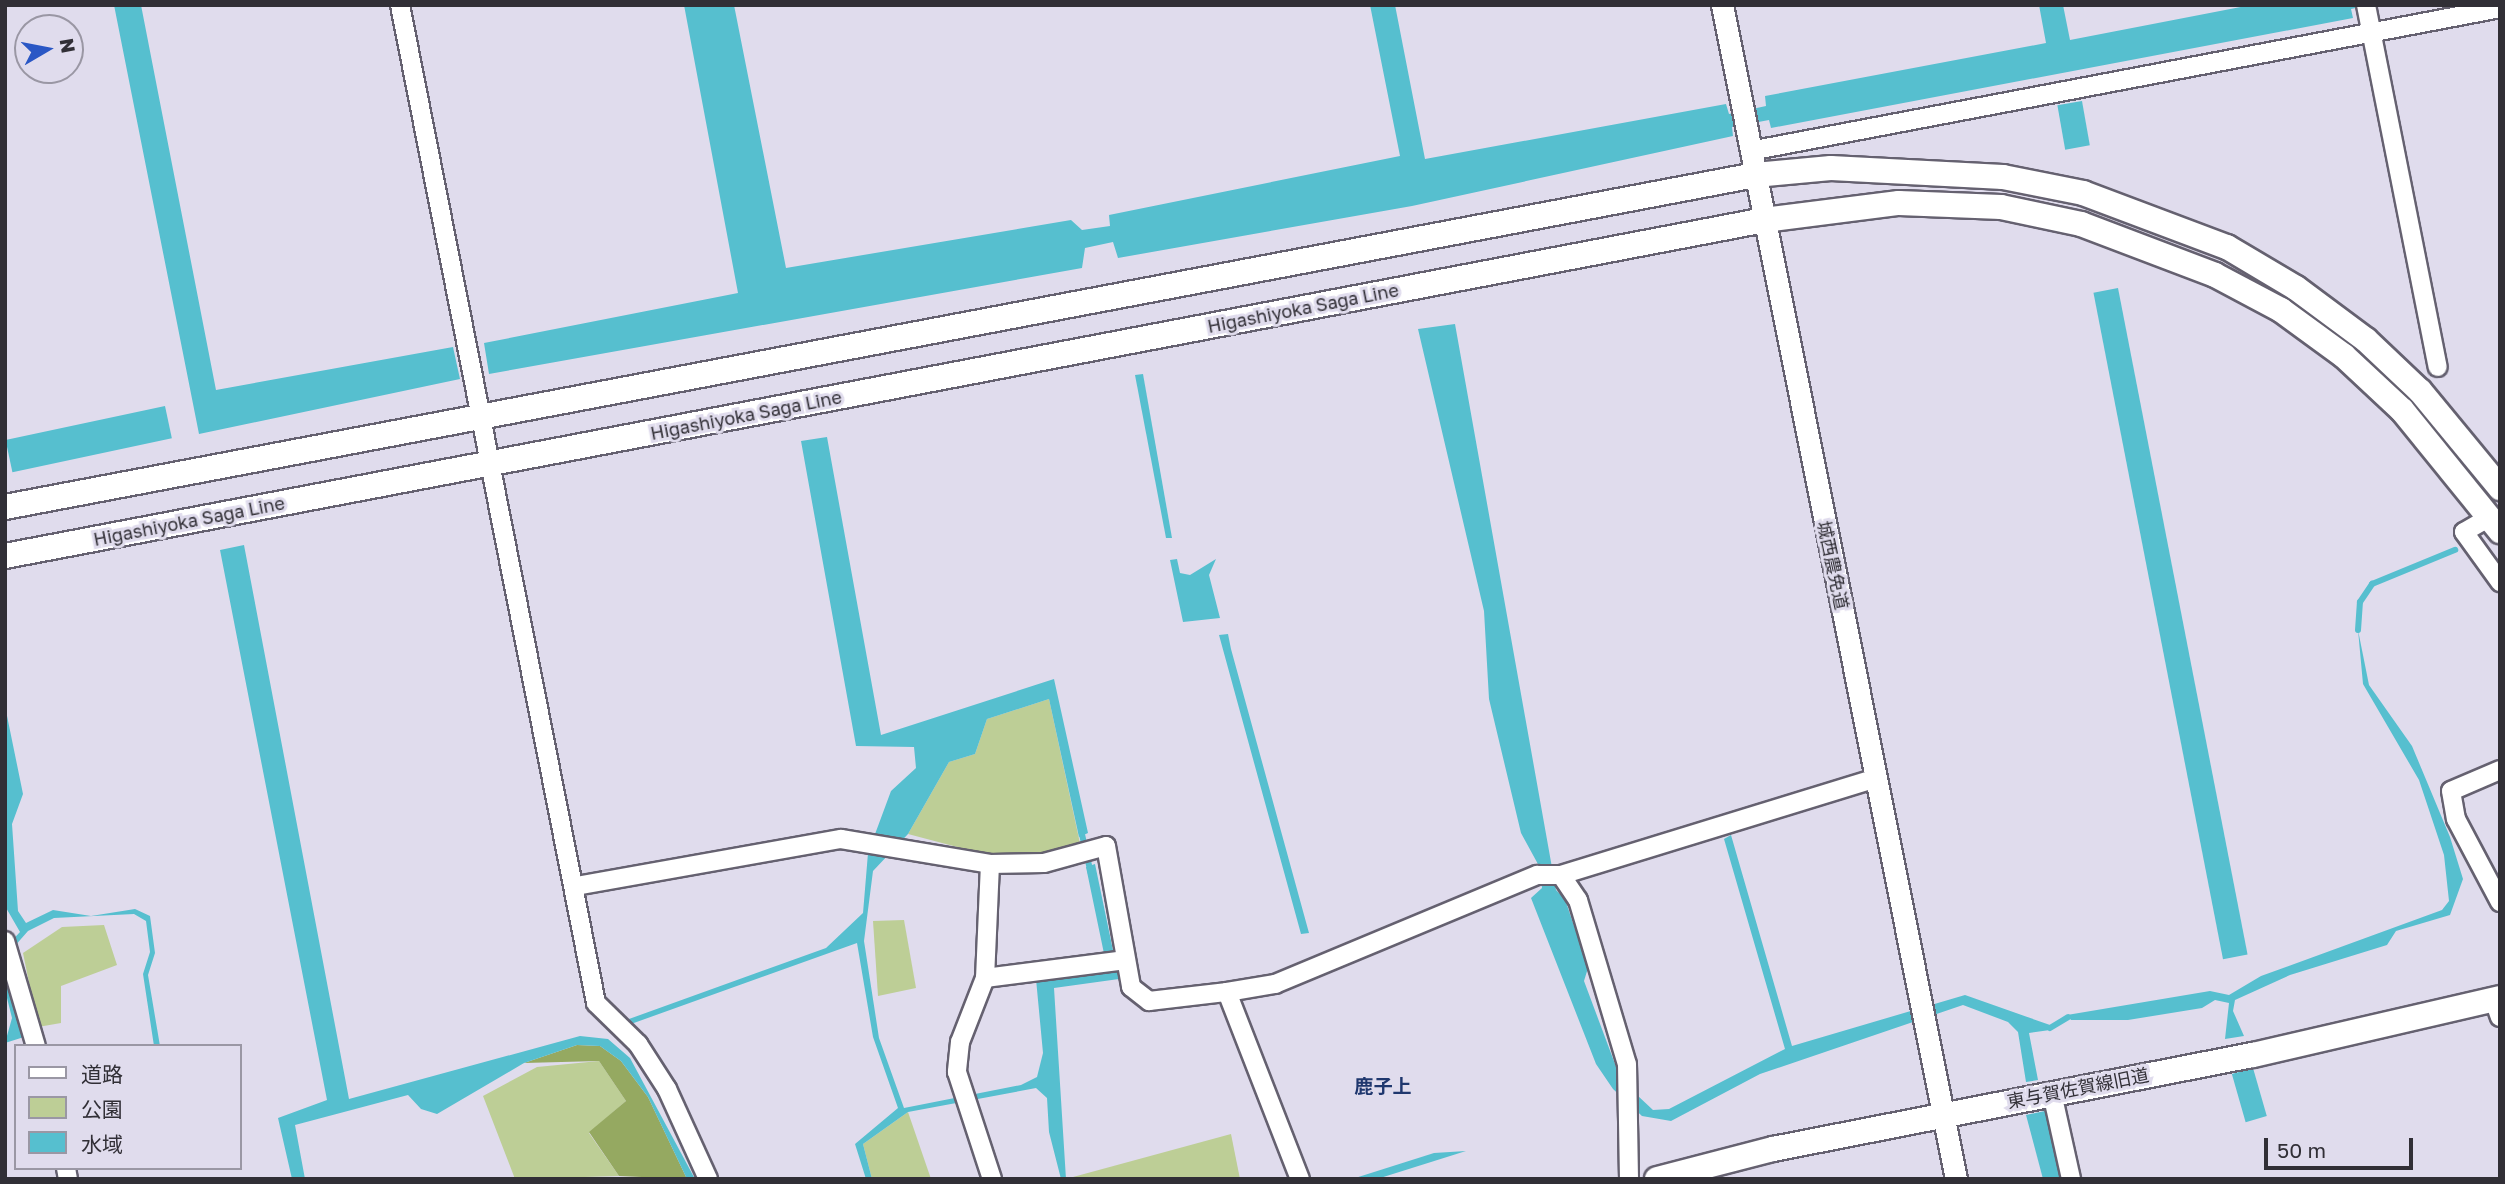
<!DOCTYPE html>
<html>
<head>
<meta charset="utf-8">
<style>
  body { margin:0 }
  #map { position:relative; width:2505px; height:1184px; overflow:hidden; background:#e0dced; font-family:"Golos Text","Noto Sans JP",sans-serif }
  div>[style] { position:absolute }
  .green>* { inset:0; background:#bdce96 }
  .forest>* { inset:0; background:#95a961 }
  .water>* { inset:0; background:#56bfcf; transform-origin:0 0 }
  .stream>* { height:6px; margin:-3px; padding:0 3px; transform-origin:3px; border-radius:3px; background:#56bfcf }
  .roads { filter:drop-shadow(2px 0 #656170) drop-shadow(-2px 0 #656170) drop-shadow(0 2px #656170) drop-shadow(0 -2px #656170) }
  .minor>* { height:18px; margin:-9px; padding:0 9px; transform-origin:9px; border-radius:9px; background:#fff }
  .tertiary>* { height:21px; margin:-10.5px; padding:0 10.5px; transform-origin:10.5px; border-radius:10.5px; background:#fff }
  .secondary>* { height:24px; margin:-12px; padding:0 12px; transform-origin:12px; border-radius:12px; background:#fff }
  span { translate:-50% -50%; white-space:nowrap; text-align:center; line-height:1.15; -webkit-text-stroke:6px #e0dced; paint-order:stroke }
  .street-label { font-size:18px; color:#312f36 }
  .neighbourhood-label { font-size:19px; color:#1f376e; font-weight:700 }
  .frame { position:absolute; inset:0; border:7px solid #312f36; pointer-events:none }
  .legend { position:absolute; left:14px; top:1044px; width:228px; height:126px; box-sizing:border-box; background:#e0dced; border:2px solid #9a97a4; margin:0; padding:9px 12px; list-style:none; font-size:21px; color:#312f36 }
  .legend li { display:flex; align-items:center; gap:14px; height:35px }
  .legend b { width:35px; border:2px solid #9a97a4 }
  .north { position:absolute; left:14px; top:14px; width:70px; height:70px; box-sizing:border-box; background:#e0dced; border:2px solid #9a97a4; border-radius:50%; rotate:80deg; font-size:19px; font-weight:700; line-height:28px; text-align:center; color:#312f36 }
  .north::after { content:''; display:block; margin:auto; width:24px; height:32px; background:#2a57c5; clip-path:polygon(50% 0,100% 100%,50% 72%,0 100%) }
  .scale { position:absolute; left:2264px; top:1138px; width:149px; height:32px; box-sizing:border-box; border:4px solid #312f36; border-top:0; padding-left:9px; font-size:21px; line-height:24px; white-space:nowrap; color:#312f36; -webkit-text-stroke:5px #e0dced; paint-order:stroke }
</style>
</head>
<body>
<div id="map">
  <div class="green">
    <div style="clip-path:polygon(1049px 699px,1081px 848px,1044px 858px,995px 857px,908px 834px,949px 762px,975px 754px,987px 719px)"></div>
    <div style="clip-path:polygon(904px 920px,916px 988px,878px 996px,873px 921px)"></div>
    <div style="clip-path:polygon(104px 925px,117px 965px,61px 986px,61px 1023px,38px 1027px,23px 953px,62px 927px)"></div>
    <div style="clip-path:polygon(599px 1061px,626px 1101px,589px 1133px,619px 1176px,515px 1179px,483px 1096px,537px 1067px)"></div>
    <div style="clip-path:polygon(908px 1112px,931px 1179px,872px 1179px,863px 1144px)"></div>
    <div style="clip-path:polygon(1231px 1134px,1240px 1179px,1073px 1177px)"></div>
  </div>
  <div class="forest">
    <div style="clip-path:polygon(577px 1045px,600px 1046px,621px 1061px,648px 1097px,687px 1179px,619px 1176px,589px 1132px,626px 1101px,599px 1061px,524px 1063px)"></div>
  </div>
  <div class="water">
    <div style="clip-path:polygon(114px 5px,141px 5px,216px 390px,453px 347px,460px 379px,199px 434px)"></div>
    <div style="clip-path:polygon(684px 5px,734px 5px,786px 268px,1071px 220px,1082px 230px,1110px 226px,1109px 215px,1400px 156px,1370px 5px,1395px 5px,1425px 159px,1726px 104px,1729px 114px,1766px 106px,1765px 96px,2046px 43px,2039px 5px,2063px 5px,2070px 40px,2251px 5px,2369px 5px,2351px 9px,2353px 18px,1771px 128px,1769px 120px,1732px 127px,1733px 136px,1412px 206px,1118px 258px,1113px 242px,1085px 248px,1082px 268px,489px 374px,484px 343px,738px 293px)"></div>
    <div style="left:2082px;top:101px;width:45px;height:25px;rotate:80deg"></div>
    <div style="left:2118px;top:288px;width:679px;height:25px;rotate:79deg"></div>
    <div style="clip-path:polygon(1455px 324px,1556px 890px,1565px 899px,1588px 968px,1584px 981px,1621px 1080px,1653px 1110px,1669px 1109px,1785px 1049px,1724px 839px,1731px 835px,1792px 1046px,1965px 995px,2050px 1025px,2050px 1030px,2029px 1033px,2038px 1080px,2026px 1082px,2018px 1032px,2008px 1022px,1963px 1005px,1760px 1074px,1671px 1121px,1642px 1116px,1613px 1089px,1596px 1064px,1531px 898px,1542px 888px,1539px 866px,1521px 833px,1489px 699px,1484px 611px,1418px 329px)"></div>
    <div style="clip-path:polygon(1143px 374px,1172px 538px,1166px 538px,1135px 375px)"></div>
    <div style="left:165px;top:406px;width:33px;height:163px;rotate:78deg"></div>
    <div style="clip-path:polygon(827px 437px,881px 735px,1054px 679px,1088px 833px,1079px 837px,1049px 699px,987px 719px,975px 754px,949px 762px,908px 834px,873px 871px,864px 941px,879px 1038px,904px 1108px,1021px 1085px,1037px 1077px,1043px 1053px,1036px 979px,1107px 968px,1086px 867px,1095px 864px,1119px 979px,1054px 988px,1066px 1179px,1061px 1179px,1049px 1132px,1047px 1098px,1036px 1088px,908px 1112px,863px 1144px,872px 1179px,866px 1179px,855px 1144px,898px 1108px,873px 1037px,857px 943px,631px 1024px,629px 1019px,826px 948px,863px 913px,868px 853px,891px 791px,916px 768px,914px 747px,856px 746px,801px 441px)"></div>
    <div style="clip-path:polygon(244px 545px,349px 1099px,580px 1036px,608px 1039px,630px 1058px,695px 1179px,687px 1179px,648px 1097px,621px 1061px,600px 1046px,577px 1045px,524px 1063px,437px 1114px,421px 1109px,408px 1095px,295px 1125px,305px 1179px,292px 1179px,278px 1118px,327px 1100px,220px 550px)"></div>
    <div style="clip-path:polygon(1177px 559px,1180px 573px,1190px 575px,1216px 559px,1209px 575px,1220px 618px,1183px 622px,1170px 560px)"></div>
    <div style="clip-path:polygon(2358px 630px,2369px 685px,2412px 746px,2450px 837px,2463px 879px,2450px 915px,2396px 931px,2387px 945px,2290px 975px,2235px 1000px,2233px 1011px,2244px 1036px,2225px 1039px,2229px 1003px,2215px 1000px,2202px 1008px,2128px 1020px,2071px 1020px,2067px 1015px,2210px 991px,2229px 995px,2261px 976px,2442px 910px,2449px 901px,2444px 855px,2419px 780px,2363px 684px)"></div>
    <div style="clip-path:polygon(1228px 634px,1231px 649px,1309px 933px,1301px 934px,1219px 635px)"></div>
    <div style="clip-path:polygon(5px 706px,23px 794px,12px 824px,18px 911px,26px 923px,53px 910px,91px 916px,135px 909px,150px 916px,155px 953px,148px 975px,160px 1046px,154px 1046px,143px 974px,150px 952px,146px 921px,134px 914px,54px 918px,28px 931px,6px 956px,24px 1037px,5px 1043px,12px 1018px,5px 990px,5px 948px,20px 932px,5px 906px)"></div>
    <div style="left:2253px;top:1068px;width:50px;height:22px;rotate:74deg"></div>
    <div style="clip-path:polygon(2045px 1111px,2060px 1179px,2043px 1179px,2026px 1115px)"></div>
    <div style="clip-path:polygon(1466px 1151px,1377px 1179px,1352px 1179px,1434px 1153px)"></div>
  </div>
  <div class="stream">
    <div style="left:2358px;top:630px;width:28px;rotate:-86deg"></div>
    <div style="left:2360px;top:602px;width:22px;rotate:-56deg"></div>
    <div style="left:2372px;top:584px;width:90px;rotate:-22.3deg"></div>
    <div style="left:1081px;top:830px;width:45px;rotate:77.2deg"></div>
    <div style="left:2050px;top:1028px;width:21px;rotate:-31deg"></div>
  </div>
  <div class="roads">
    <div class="minor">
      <div style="left:400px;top:5px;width:1017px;rotate:78.89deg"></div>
      <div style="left:596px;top:1003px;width:59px;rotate:44.3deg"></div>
      <div style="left:638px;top:1044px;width:54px;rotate:57.2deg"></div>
      <div style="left:667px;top:1089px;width:99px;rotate:65.5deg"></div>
      <div style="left:2366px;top:5px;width:369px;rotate:78.8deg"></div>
      <div style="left:1750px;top:151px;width:764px;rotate:-10.79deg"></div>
      <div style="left:2490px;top:517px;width:30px;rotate:150deg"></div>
      <div style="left:2464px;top:532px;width:62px;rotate:54.2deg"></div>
      <div style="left:2500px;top:770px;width:53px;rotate:156.8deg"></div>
      <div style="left:2451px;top:791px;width:28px;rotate:80deg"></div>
      <div style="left:2456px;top:819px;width:94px;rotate:62.1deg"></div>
      <div style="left:990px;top:864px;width:114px;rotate:92.5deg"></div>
      <div style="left:985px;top:978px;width:69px;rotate:111.3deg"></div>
      <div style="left:960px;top:1042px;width:30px;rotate:96deg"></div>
      <div style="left:957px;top:1072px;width:113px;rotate:71.9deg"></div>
      <div style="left:1561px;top:875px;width:30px;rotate:56deg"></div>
      <div style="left:1578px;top:900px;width:171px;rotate:73.4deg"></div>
      <div style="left:1627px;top:1064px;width:115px;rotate:89deg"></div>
      <div style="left:576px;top:886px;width:269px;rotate:-10.1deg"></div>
      <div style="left:841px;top:839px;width:151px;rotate:9.5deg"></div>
      <div style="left:990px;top:864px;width:54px;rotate:-1.1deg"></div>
      <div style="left:1044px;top:863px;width:64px;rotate:-15.3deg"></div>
      <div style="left:1106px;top:846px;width:143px;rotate:79.9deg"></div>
      <div style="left:1131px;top:987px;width:23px;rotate:38deg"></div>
      <div style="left:1149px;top:1001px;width:79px;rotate:-6.6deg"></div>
      <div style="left:1227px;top:992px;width:201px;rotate:68.7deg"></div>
      <div style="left:5px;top:941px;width:109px;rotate:73.6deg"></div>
      <div style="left:985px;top:978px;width:142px;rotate:-7.3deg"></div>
      <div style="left:1227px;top:992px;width:49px;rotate:-9.5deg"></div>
      <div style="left:1275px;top:984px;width:284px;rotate:-22.6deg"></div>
      <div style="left:1537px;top:875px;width:24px"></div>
      <div style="left:1561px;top:875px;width:331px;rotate:-17.1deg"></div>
      <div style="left:2494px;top:1000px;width:18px;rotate:71deg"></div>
      <div style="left:2052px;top:1093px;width:88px;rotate:77.5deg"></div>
      <div style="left:66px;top:1168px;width:11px;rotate:80deg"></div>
    </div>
    <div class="tertiary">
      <div style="left:1722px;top:5px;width:1197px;rotate:78.73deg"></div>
    </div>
    <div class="secondary">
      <div style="left:5px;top:507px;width:1781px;rotate:-10.74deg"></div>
      <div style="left:1755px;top:175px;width:76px;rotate:-5.3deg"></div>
      <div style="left:1831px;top:168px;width:172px;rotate:3deg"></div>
      <div style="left:2003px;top:177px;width:82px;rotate:11.3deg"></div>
      <div style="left:2083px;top:193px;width:154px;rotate:20.6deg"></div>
      <div style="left:2227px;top:247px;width:80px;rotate:30.7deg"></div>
      <div style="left:2296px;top:288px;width:87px;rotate:36.6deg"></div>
      <div style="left:2366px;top:340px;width:74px;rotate:43.4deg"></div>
      <div style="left:2420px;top:391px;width:126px;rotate:50.5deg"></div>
      <div style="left:5px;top:556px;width:1791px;rotate:-10.81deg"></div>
      <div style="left:1764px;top:220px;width:136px;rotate:-7.2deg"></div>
      <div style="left:1899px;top:203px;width:102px;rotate:2.2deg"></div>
      <div style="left:2001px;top:207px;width:82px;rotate:12deg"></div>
      <div style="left:2081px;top:224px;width:143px;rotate:20.8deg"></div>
      <div style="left:2215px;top:275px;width:75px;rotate:27.9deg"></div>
      <div style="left:2281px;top:310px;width:78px;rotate:36.1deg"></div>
      <div style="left:2344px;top:356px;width:79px;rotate:43deg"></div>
      <div style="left:2402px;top:410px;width:156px;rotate:51deg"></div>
      <div style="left:1657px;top:1179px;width:120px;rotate:-14.5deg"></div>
      <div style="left:1773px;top:1149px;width:489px;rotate:-11.1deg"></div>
      <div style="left:2253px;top:1055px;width:253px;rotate:-13deg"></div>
    </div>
  </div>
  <div class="street-label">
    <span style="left:1303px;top:308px;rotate:-11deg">Higashiyoka Saga Line</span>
    <span style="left:746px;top:415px;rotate:-11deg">Higashiyoka Saga Line</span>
    <span style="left:189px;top:521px;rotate:-11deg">Higashiyoka Saga Line</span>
    <span style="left:1833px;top:565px;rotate:78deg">城西農免道</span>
    <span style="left:2078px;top:1088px;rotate:-11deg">東与賀佐賀線旧道</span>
  </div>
  <div class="neighbourhood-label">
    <span style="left:1383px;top:1086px">鹿子上</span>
  </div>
  <div class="frame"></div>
  <ul class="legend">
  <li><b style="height:9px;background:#fff"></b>道路</li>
  <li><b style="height:19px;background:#bdce96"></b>公園</li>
  <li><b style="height:19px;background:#56bfcf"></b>水域</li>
  </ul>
  <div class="north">N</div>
  <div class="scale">50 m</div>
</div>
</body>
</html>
